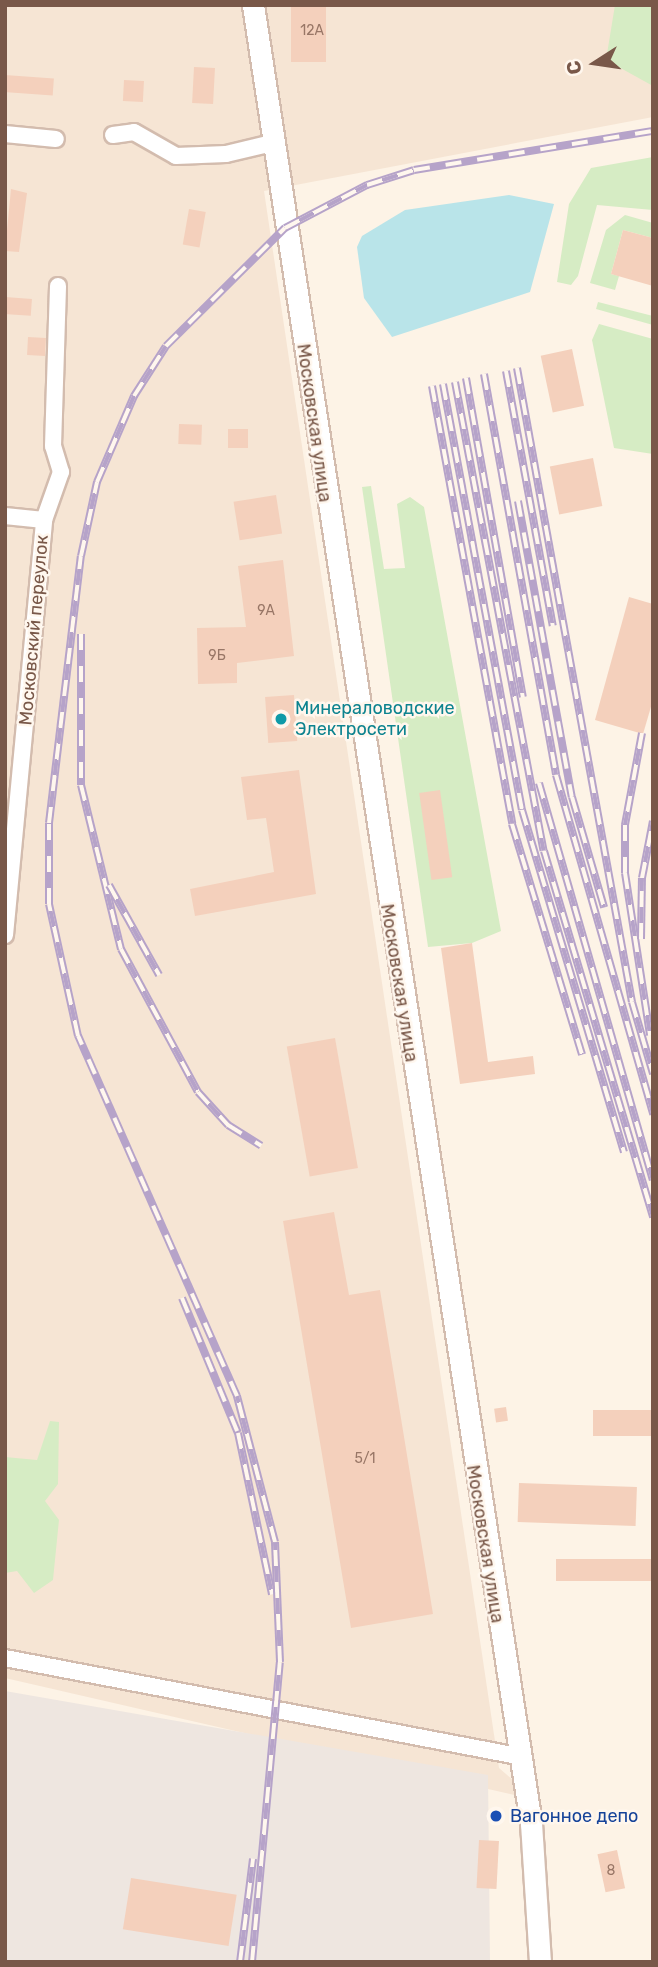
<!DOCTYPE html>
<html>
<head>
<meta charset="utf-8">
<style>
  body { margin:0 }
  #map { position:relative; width:658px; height:1967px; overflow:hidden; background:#fdf3e6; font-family:Rubik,sans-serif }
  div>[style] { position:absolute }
  .residential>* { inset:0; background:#f6e5d4 }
  .industrial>* { inset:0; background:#eee6e0 }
  .green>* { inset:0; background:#d6ecc4 }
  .water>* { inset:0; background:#b9e4e9 }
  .building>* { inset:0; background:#f4d0bc; transform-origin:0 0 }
  .roads { filter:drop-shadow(2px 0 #d3bcae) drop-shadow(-2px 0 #d3bcae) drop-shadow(0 2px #d3bcae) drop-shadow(0 -2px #d3bcae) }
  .minor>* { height:16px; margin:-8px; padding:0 8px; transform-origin:8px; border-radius:8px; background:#fff }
  .tertiary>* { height:21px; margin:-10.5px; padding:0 10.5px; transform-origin:10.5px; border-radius:10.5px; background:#fff }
  .rail>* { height:8px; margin-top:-4px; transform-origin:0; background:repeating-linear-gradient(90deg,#fff7ee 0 16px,#b6a3c9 0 32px); box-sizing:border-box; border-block:2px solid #b6a3c9 }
  .dots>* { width:19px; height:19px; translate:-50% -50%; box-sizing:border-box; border:4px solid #fff7ee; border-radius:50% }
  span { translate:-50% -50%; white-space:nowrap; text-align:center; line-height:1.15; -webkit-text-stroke:5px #fff7ee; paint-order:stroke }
  .number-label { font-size:14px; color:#987666 }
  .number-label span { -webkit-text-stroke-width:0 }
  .street-label { font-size:18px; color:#795849 }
  .culture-label { font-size:18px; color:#0d838f }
  .left { translate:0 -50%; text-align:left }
  .transit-label { font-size:18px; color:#164399 }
  .frame { position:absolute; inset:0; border:7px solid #795849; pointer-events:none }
  .north { position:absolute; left:560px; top:28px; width:70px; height:70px; -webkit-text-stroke:5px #fff7ee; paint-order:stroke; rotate:258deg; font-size:19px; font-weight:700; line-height:28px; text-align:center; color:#795849 }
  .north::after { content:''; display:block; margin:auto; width:24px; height:32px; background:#795849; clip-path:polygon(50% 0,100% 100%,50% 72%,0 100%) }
</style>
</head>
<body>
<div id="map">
  <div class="residential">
    <div style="clip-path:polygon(5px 5px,653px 5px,653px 117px,264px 191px,499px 1768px,536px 1800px,5px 1678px)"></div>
  </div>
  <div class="industrial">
    <div style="clip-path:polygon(5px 1691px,488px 1775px,490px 1962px,5px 1962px)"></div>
  </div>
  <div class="green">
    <div style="clip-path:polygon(615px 5px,653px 5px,653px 86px,606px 60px)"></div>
    <div style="clip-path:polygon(653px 157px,653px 210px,597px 205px,578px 276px,571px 285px,557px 282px,569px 204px,591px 168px)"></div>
    <div style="clip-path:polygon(625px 215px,653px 223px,653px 238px,623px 230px,611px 274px,619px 276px,615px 290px,590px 283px,606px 230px)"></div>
    <div style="clip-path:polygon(598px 302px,653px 316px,653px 325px,596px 309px)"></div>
    <div style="clip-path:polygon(599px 324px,653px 339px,653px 454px,614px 448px,592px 340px)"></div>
    <div style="clip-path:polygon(371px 486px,384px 569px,405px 568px,397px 504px,410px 497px,424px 507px,501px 931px,472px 943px,428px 947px,362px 487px)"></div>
    <div style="clip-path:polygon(50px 1421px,59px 1422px,58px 1484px,45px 1501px,59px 1520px,53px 1580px,34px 1593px,17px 1571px,5px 1573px,5px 1457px,37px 1460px)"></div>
  </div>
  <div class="water">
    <div style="clip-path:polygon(509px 195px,554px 204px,530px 292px,392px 337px,364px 298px,357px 247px,362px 236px,405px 210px)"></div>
  </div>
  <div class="building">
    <div style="left:291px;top:5px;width:35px;height:57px"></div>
    <div style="left:194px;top:67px;width:21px;height:36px;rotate:3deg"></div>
    <div style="left:5px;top:75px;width:49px;height:17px;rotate:4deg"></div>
    <div style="left:124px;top:80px;width:20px;height:21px;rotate:3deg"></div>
    <div style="clip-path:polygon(11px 189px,27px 193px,19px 252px,5px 251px)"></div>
    <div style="left:189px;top:209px;width:17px;height:36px;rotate:10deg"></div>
    <div style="clip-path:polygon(623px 230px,653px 238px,653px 286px,611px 274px)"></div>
    <div style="left:5px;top:297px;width:27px;height:17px;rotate:4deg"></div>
    <div style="left:28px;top:337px;width:18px;height:18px;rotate:3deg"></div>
    <div style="left:572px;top:349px;width:58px;height:32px;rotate:78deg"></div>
    <div style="left:179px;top:424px;width:23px;height:20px;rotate:2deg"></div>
    <div style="left:228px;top:429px;width:20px;height:19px"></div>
    <div style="left:593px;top:458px;width:49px;height:44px;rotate:79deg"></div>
    <div style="left:276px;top:495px;width:39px;height:43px;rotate:81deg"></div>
    <div style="clip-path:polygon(283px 560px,294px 656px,237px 663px,237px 683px,198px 684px,197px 628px,246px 627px,238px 566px)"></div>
    <div style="clip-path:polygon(629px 597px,653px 604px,653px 700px,643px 734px,595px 720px)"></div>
    <div style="left:294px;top:695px;width:46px;height:29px;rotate:86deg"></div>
    <div style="clip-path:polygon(299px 770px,316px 894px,195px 916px,190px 889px,274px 872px,266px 818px,247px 820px,241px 777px)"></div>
    <div style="left:440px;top:790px;width:88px;height:21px;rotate:82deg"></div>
    <div style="clip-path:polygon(472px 943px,488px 1062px,533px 1056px,535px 1074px,460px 1084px,441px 948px)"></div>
    <div style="left:335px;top:1038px;width:132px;height:49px;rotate:80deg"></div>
    <div style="clip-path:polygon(334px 1212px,349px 1295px,380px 1290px,433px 1614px,351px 1628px,283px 1221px)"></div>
    <div style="left:506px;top:1407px;width:14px;height:12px;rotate:82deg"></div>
    <div style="left:593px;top:1410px;width:60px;height:26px"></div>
    <div style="left:519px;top:1483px;width:118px;height:39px;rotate:2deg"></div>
    <div style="left:653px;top:1559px;width:22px;height:97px;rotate:90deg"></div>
    <div style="left:479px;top:1840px;width:20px;height:48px;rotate:3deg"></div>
    <div style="left:617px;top:1850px;width:39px;height:20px;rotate:78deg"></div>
    <div style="left:131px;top:1878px;width:107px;height:52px;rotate:9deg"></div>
  </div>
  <div class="roads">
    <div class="minor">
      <div style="left:5px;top:134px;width:51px;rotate:5.6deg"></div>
      <div style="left:113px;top:135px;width:21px;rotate:-8deg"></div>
      <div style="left:134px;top:132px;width:48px;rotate:29.7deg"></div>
      <div style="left:176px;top:156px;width:50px;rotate:-2.3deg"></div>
      <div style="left:226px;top:154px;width:47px;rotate:-13.4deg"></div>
      <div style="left:5px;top:516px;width:39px;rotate:6deg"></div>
      <div style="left:5px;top:935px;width:417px;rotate:-84.6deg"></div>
      <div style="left:44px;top:520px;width:51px;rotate:-70.5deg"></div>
      <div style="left:61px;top:472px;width:27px;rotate:-107deg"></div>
      <div style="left:53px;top:446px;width:160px;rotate:-88.2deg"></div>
      <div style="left:5px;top:1658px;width:522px;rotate:10.82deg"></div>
    </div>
    <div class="tertiary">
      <div style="left:253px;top:5px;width:1839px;rotate:81.31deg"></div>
      <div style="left:531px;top:1823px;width:139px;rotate:86.3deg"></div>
    </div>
  </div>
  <div class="rail">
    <div style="left:517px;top:368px;width:644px;rotate:79.72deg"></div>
    <div style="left:632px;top:1002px;width:75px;rotate:73.7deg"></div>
    <div style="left:506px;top:371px;width:259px;rotate:79.6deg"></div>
    <div style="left:484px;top:374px;width:407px;rotate:79.8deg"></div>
    <div style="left:556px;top:775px;width:353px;rotate:74deg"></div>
    <div style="left:466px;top:378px;width:324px;rotate:79.9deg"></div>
    <div style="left:455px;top:382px;width:477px;rotate:79.3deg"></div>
    <div style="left:544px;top:851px;width:382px;rotate:73.4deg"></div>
    <div style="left:443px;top:384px;width:433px;rotate:79.5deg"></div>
    <div style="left:522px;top:810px;width:357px;rotate:73.4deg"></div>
    <div style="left:432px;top:386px;width:445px;rotate:79.6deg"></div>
    <div style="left:512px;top:824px;width:241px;rotate:73.1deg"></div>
    <div style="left:518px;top:501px;width:301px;rotate:79.7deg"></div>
    <div style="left:572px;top:797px;width:115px;rotate:73.8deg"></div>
    <div style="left:81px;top:634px;width:151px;rotate:90deg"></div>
    <div style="left:81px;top:785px;width:169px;rotate:76.3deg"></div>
    <div style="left:121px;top:949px;width:162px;rotate:61.7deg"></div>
    <div style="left:198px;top:1092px;width:45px;rotate:47.7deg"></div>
    <div style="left:228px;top:1125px;width:39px;rotate:32deg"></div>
    <div style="left:642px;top:733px;width:94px;rotate:100.5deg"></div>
    <div style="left:625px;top:825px;width:48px;rotate:90deg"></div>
    <div style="left:625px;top:873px;width:164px;rotate:81.2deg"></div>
    <div style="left:539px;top:783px;width:413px;rotate:74deg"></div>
    <div style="left:109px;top:885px;width:103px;rotate:60.9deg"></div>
    <div style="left:641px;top:939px;width:61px;rotate:-89.1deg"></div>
    <div style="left:642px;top:878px;width:58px;rotate:-79.1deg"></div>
    <div style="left:182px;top:1298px;width:146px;rotate:67.5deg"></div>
    <div style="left:238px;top:1433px;width:165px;rotate:78.1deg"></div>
    <div style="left:240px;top:1962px;width:104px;rotate:-82.8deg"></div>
    <div style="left:252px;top:1962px;width:301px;rotate:-84.7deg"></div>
    <div style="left:280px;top:1662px;width:120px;rotate:-92.4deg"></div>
    <div style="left:275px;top:1542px;width:151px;rotate:-104.6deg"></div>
    <div style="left:237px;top:1396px;width:394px;rotate:-113.8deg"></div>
    <div style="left:78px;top:1036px;width:135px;rotate:-102.4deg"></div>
    <div style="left:49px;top:904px;width:81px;rotate:-90deg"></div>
    <div style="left:49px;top:823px;width:269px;rotate:-83.2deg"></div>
    <div style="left:81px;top:556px;width:76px;rotate:-77.8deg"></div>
    <div style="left:97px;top:482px;width:94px;rotate:-66.7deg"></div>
    <div style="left:134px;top:396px;width:59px;rotate:-57.4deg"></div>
    <div style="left:166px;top:346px;width:168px;rotate:-44.8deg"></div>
    <div style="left:285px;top:228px;width:93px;rotate:-27.7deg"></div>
    <div style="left:367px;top:185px;width:49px;rotate:-17.7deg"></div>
    <div style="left:414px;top:170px;width:242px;rotate:-9.3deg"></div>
  </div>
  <div class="dots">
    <div style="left:281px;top:719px;background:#0f9aa8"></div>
    <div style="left:496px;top:1816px;background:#1a4fb4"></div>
  </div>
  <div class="number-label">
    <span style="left:312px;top:31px">12А</span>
    <span style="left:266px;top:611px">9А</span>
    <span style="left:217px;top:656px">9Б</span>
    <span style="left:365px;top:1459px">5/1</span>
    <span style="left:611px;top:1871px">8</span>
  </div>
  <div class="street-label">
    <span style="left:314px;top:423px;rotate:82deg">Московская улица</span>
    <span style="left:34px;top:630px;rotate:-85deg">Московский переулок</span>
    <span style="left:399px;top:983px;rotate:81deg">Московская улица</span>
    <span style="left:485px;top:1544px;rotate:81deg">Московская улица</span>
  </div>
  <div class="culture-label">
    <span class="left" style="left:295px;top:719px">Минераловодские<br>Электросети</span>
  </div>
  <div class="transit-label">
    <span class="left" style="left:510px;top:1816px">Вагонное депо</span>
  </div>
  <div class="frame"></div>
  <div class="north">С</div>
</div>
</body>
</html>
